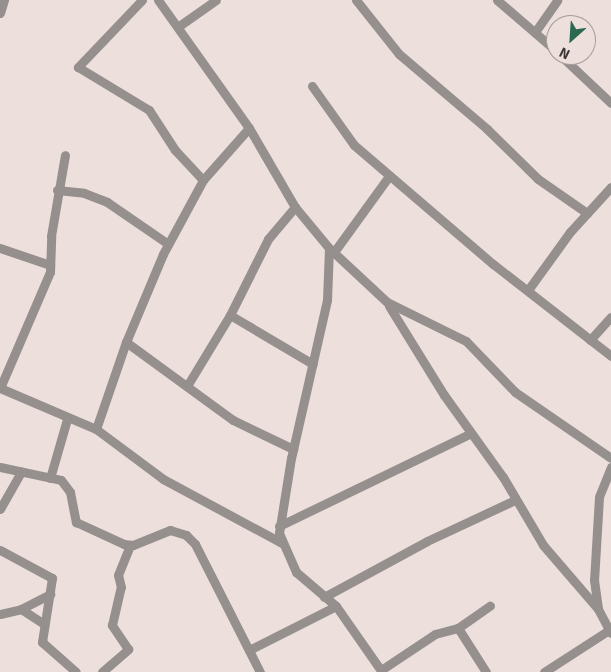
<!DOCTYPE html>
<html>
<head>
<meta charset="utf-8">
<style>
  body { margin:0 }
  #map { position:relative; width:611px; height:672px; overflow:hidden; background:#eddfdb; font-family:Signika,sans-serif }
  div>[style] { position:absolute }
  .minor>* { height:9px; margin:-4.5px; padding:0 4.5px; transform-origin:4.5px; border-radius:4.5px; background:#958f8d }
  span { translate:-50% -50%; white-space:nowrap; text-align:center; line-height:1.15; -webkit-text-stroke:4.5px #eddfdb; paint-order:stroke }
  .north { position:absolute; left:546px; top:15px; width:50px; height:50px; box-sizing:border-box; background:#eddfdb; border:1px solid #a69c99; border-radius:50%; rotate:206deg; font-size:14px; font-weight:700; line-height:20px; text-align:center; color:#3c3735 }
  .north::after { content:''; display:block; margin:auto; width:18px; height:22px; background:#2c6953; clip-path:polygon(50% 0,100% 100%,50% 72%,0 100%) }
</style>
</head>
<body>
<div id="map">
  <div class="minor">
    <div style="left:142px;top:0;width:93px;rotate:133.7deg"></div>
    <div style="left:78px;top:67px;width:83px;rotate:31.2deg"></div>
    <div style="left:149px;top:110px;width:48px;rotate:57deg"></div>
    <div style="left:175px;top:150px;width:41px;rotate:47deg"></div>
    <div style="left:158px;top:0;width:157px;rotate:54.6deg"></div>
    <div style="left:249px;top:128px;width:91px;rotate:59.8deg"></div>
    <div style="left:295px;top:207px;width:53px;rotate:50.3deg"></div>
    <div style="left:329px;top:248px;width:79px;rotate:43deg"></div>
    <div style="left:387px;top:302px;width:88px;rotate:26.3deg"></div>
    <div style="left:466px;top:341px;width:71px;rotate:46.1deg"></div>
    <div style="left:515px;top:392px;width:116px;rotate:34.5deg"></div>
    <div style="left:356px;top:0;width:69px;rotate:51.5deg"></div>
    <div style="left:399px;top:54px;width:116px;rotate:40.4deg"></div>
    <div style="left:487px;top:129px;width:71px;rotate:44.4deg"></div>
    <div style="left:538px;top:179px;width:60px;rotate:34.8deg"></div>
    <div style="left:497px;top:0;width:78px;rotate:40.8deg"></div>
    <div style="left:0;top:13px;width:14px;rotate:-73deg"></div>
    <div style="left:179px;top:26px;width:45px;rotate:-35.1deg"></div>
    <div style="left:535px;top:32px;width:39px;rotate:-55deg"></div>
    <div style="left:560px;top:55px;width:70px;rotate:43.3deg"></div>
    <div style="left:312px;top:86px;width:72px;rotate:54.6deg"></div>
    <div style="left:354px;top:145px;width:183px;rotate:40.6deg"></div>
    <div style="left:493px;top:264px;width:150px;rotate:37.9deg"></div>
    <div style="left:57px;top:190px;width:27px;rotate:6deg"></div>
    <div style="left:84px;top:193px;width:25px;rotate:21deg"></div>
    <div style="left:107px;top:202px;width:74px;rotate:34.5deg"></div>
    <div style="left:0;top:248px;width:53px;rotate:18.8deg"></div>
    <div style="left:329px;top:248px;width:52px;rotate:92.2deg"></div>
    <div style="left:327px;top:300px;width:162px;rotate:102.8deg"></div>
    <div style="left:291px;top:458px;width:76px;rotate:99.1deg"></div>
    <div style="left:279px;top:533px;width:43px;rotate:66.4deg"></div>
    <div style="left:296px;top:572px;width:52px;rotate:40.4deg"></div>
    <div style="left:336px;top:606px;width:80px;rotate:55.1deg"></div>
    <div style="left:334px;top:252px;width:94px;rotate:-54.1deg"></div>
    <div style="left:528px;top:290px;width:72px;rotate:-54.1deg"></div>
    <div style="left:570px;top:232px;width:61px;rotate:-47.7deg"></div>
    <div style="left:389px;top:306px;width:105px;rotate:58.3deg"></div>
    <div style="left:444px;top:395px;width:101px;rotate:54.3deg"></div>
    <div style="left:503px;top:477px;width:79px;rotate:59.5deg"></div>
    <div style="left:543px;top:545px;width:84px;rotate:49.3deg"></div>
    <div style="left:230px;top:315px;width:96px;rotate:30.6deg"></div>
    <div style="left:590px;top:340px;width:31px;rotate:-48deg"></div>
    <div style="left:126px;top:342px;width:132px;rotate:36.1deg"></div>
    <div style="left:233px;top:420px;width:67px;rotate:25.8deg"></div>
    <div style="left:187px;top:386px;width:83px;rotate:-58.8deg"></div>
    <div style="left:230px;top:315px;width:85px;rotate:-63.4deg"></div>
    <div style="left:268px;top:239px;width:42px;rotate:-49.8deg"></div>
    <div style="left:0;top:388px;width:104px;rotate:23.1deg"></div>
    <div style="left:96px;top:429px;width:84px;rotate:36.7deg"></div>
    <div style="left:163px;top:479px;width:135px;rotate:28.3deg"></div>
    <div style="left:0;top:388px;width:126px;rotate:-66.7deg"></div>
    <div style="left:50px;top:272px;width:36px;rotate:-88deg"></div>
    <div style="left:51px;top:236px;width:82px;rotate:-80.2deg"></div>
    <div style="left:96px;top:429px;width:92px;rotate:-71deg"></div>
    <div style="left:126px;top:342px;width:95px;rotate:-67.2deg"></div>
    <div style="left:163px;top:254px;width:84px;rotate:-61.6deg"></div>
    <div style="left:203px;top:180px;width:69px;rotate:-48.5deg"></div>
    <div style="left:0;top:467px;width:62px;rotate:12deg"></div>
    <div style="left:61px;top:480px;width:15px;rotate:53deg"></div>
    <div style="left:70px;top:492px;width:31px;rotate:79deg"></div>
    <div style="left:76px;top:522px;width:53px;rotate:24.6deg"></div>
    <div style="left:124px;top:544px;width:9px;rotate:6deg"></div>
    <div style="left:133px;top:545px;width:40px;rotate:-22deg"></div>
    <div style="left:170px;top:530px;width:17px;rotate:17deg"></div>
    <div style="left:186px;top:535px;width:13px;rotate:45deg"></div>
    <div style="left:195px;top:544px;width:144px;rotate:63.1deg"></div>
    <div style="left:611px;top:467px;width:32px;rotate:112deg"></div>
    <div style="left:599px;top:497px;width:83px;rotate:93.4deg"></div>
    <div style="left:594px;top:580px;width:29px;rotate:82deg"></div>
    <div style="left:598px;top:609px;width:27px;rotate:62deg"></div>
    <div style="left:50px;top:478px;width:61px;rotate:-73.9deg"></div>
    <div style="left:0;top:509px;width:43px;rotate:-60.4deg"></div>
    <div style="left:279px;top:526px;width:213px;rotate:-25.8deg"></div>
    <div style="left:0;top:550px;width:59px;rotate:28.3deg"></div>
    <div style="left:52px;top:578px;width:65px;rotate:98.9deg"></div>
    <div style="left:42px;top:642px;width:45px;rotate:41.4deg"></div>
    <div style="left:324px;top:597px;width:117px;rotate:-28.5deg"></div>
    <div style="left:427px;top:541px;width:97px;rotate:-25deg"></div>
    <div style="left:21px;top:609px;width:27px;rotate:33deg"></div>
    <div style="left:0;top:614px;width:22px;rotate:-13deg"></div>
    <div style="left:21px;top:609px;width:33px;rotate:-27deg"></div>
    <div style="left:458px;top:628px;width:52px;rotate:57.5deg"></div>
    <div style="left:249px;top:650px;width:97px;rotate:-26.8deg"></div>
    <div style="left:381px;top:670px;width:65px;rotate:-33.7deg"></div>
    <div style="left:435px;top:634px;width:24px;rotate:-15deg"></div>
    <div style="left:458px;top:628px;width:39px;rotate:-35deg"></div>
    <div style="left:102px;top:672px;width:35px;rotate:-41deg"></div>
    <div style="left:128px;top:649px;width:29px;rotate:-124deg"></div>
    <div style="left:112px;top:625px;width:39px;rotate:-77deg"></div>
    <div style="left:121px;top:587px;width:12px;rotate:-104deg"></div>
    <div style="left:118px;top:575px;width:31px;rotate:-68deg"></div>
    <div style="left:544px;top:672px;width:77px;rotate:-32.9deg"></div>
  </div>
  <div class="north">N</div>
</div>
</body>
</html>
